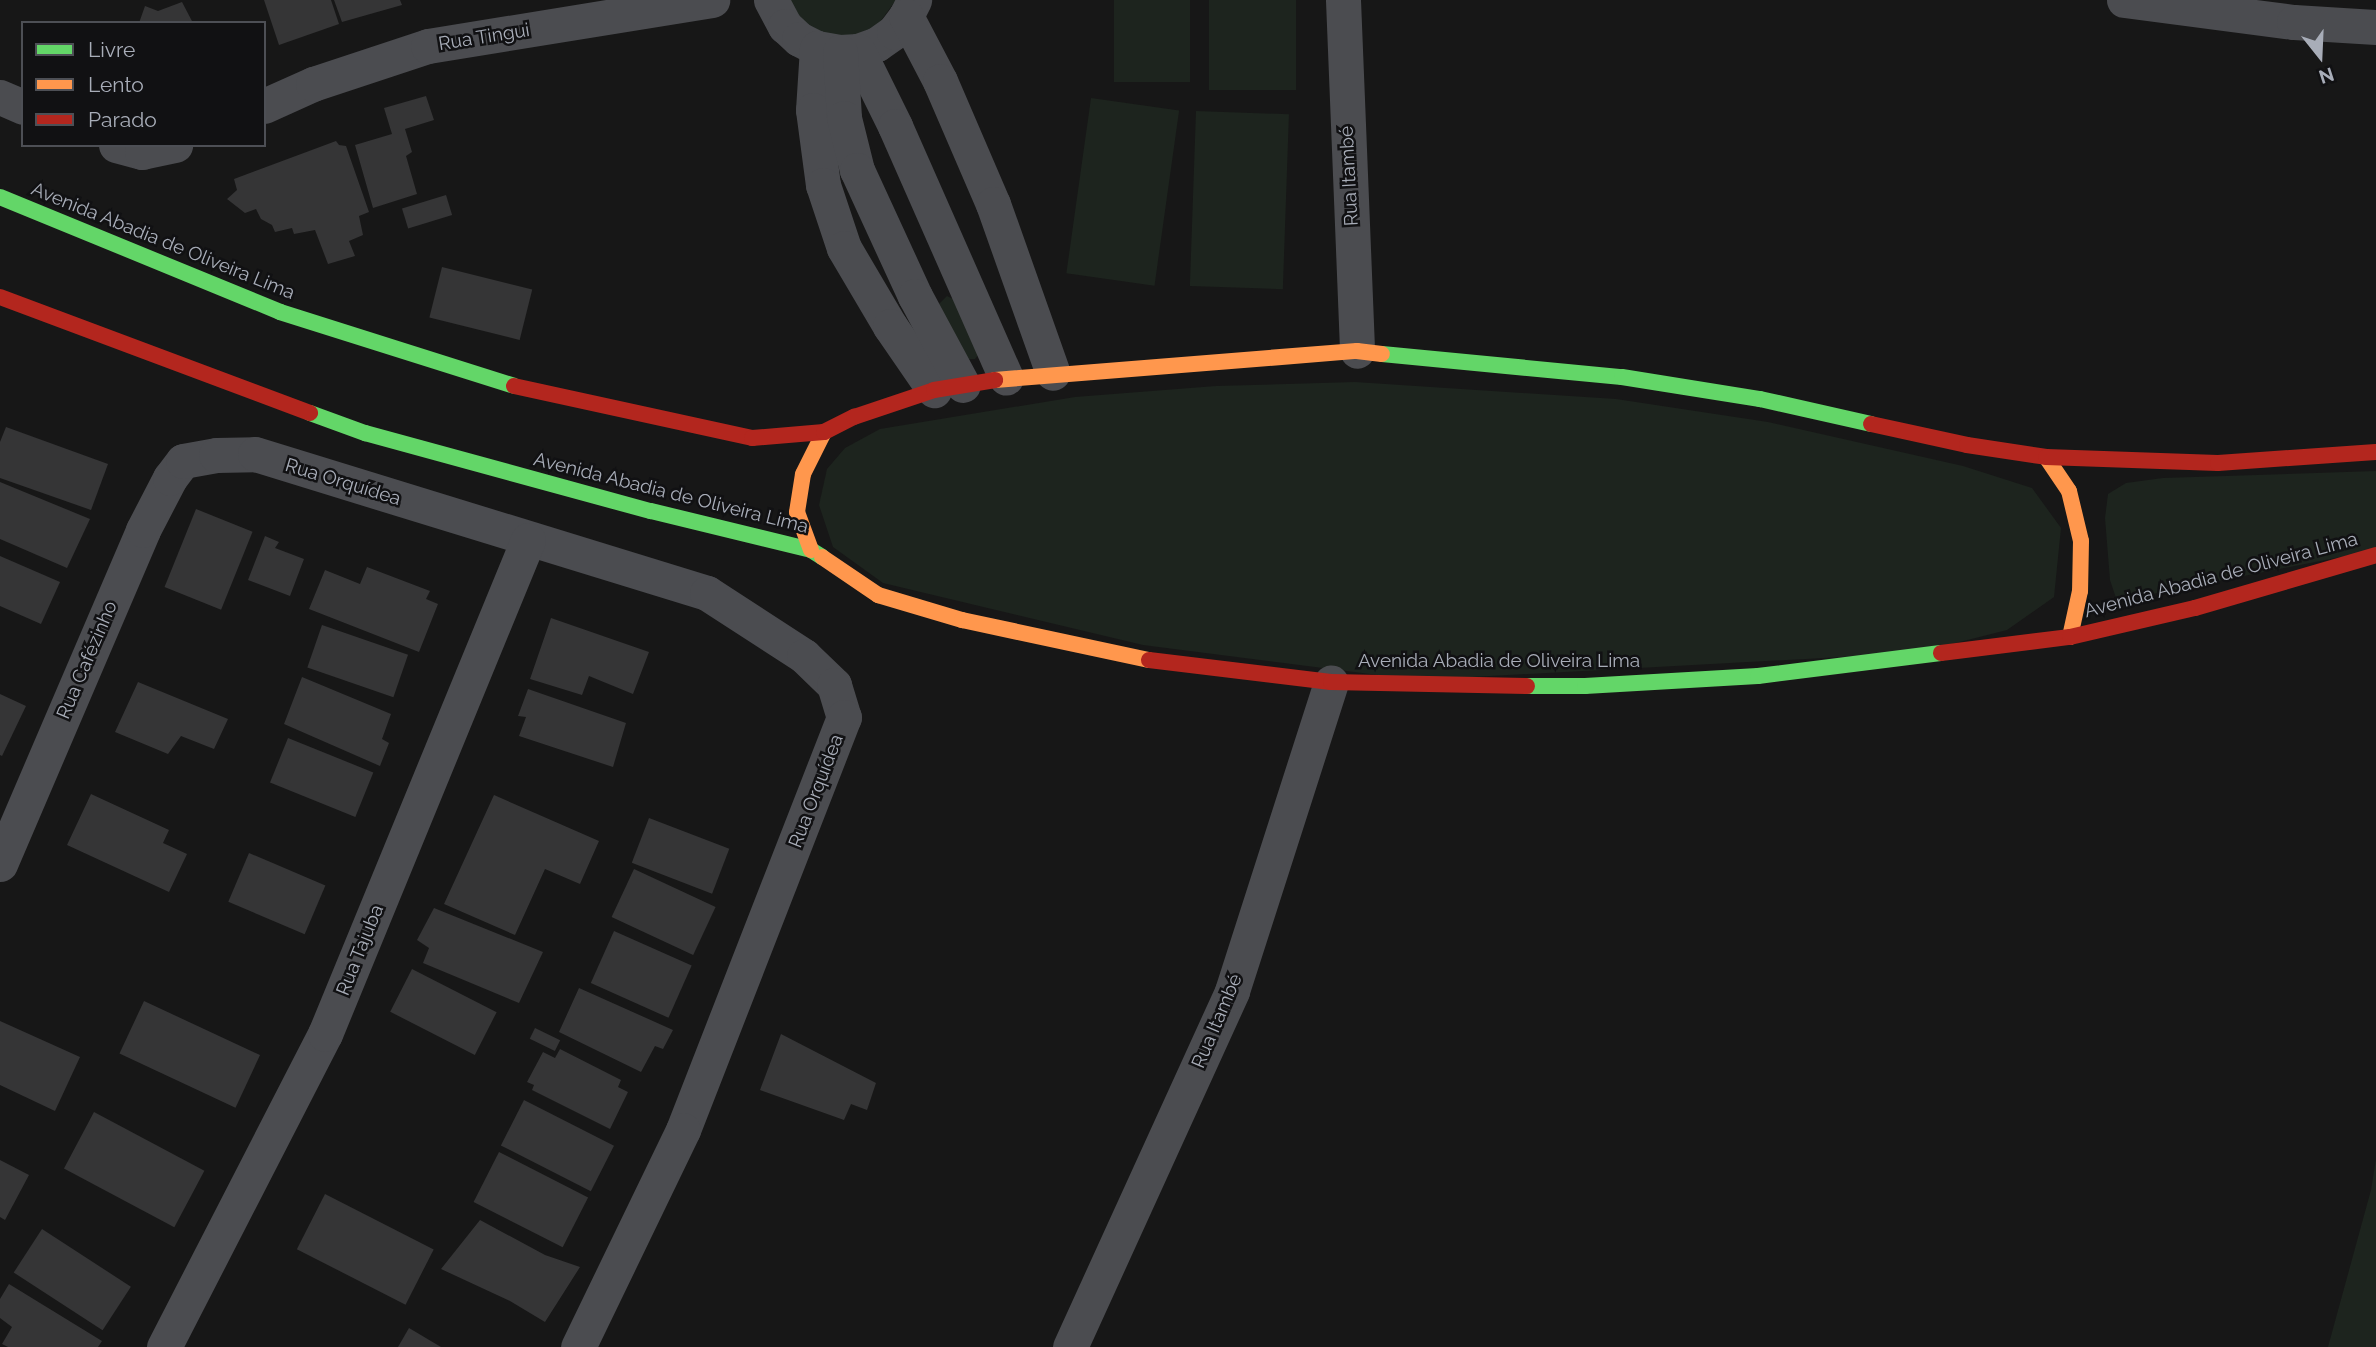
<!DOCTYPE html>
<html>
<head>
<meta charset="utf-8">
<style>
  body { margin:0 }
  #map { position:relative; width:2376px; height:1347px; overflow:hidden; background:#171717; font-family:Raleway,sans-serif }
  div>[style] { position:absolute }
  .green>* { inset:0; background:#1d241e; transform-origin:0 0 }
  .building>* { inset:0; background:#353536; transform-origin:0 0 }
  .street>* { height:35px; margin:-17.5px; padding:0 17.5px; transform-origin:17.5px; border-radius:17.5px; background:#4b4c50 }
  .fast>* { height:16px; margin:-8px; padding:0 8px; transform-origin:8px; border-radius:8px; background:#63d668 }
  .slow>* { height:16px; margin:-8px; padding:0 8px; transform-origin:8px; border-radius:8px; background:#ff974d }
  .jam>* { height:16px; margin:-8px; padding:0 8px; transform-origin:8px; border-radius:8px; background:#b3261e }
  span { translate:-50% -50%; white-space:nowrap; text-align:center; line-height:1.15; -webkit-text-stroke:5px #111113; paint-order:stroke }
  .street-label { font-size:19px; color:#a8adb8 }
  .legend { position:absolute; left:21px; top:21px; width:245px; height:126px; box-sizing:border-box; background:#111113; border:2px solid #4d4f55; margin:0; padding:9px 12px; list-style:none; font-size:21px; color:#a8adb8 }
  .legend li { display:flex; align-items:center; gap:14px; height:35px }
  .legend b { width:35px; border:2px solid #4d4f55 }
  .north { position:absolute; left:2285px; top:21px; width:70px; height:70px; -webkit-text-stroke:5px #111113; paint-order:stroke; rotate:162deg; font-size:19px; font-weight:700; line-height:28px; text-align:center; color:#a8adb8 }
  .north::after { content:''; display:block; margin:auto; width:24px; height:32px; background:#a8adb8; clip-path:polygon(50% 0,100% 100%,50% 72%,0 100%) }
</style>
</head>
<body>
<div id="map">
  <div class="green">
    <div style="clip-path:polygon(782px 0,896px 0,877px 26px,850px 38px,820px 36px)"></div>
    <div style="left:1114px;top:0;width:76px;height:82px"></div>
    <div style="left:1209px;top:0;width:87px;height:90px"></div>
    <div style="left:1091px;top:98px;width:89px;height:177px;rotate:8deg"></div>
    <div style="left:1196px;top:111px;width:93px;height:175px;rotate:2deg"></div>
    <div style="clip-path:polygon(947px 296px,953px 299px,979px 354px,975px 359px,967px 359px,936px 307px)"></div>
    <div style="clip-path:polygon(1355px 382px,1616px 399px,1768px 422px,1963px 466px,2032px 488px,2061px 528px,2054px 597px,2007px 630px,1916px 653px,1417px 680px,1143px 645px,883px 583px,833px 547px,819px 505px,827px 469px,845px 448px,880px 429px,1075px 397px,1216px 386px)"></div>
    <div style="clip-path:polygon(2376px 471px,2376px 550px,2117px 601px,2110px 580px,2105px 518px,2108px 494px,2126px 483px,2163px 478px)"></div>
    <div style="clip-path:polygon(2376px 1159px,2376px 1347px,2328px 1347px,2371px 1190px)"></div>
  </div>
  <div class="building">
    <div style="clip-path:polygon(264px 0,331px 0,339px 24px,279px 45px)"></div>
    <div style="clip-path:polygon(334px 0,400px 0,402px 5px,342px 22px)"></div>
    <div style="clip-path:polygon(182px 2px,193px 23px,139px 23px,145px 6px,158px 11px)"></div>
    <div style="clip-path:polygon(426px 96px,434px 120px,405px 129px,412px 152px,406px 156px,417px 194px,373px 208px,355px 145px,392px 134px,384px 108px)"></div>
    <div style="clip-path:polygon(336px 141px,339px 145px,346px 146px,369px 212px,359px 216px,363px 235px,349px 241px,355px 256px,328px 264px,315px 230px,294px 234px,292px 228px,275px 232px,272px 225px,261px 219px,256px 209px,245px 213px,227px 199px,237px 190px,234px 179px)"></div>
    <div style="left:446px;top:195px;width:21px;height:46px;rotate:73deg"></div>
    <div style="left:442px;top:267px;width:93px;height:52px;rotate:14deg"></div>
    <div style="clip-path:polygon(6px 427px,108px 464px,91px 510px,0 478px,0 442px)"></div>
    <div style="clip-path:polygon(0 482px,90px 519px,67px 568px,0 539px)"></div>
    <div style="left:196px;top:509px;width:61px;height:84px;rotate:22deg"></div>
    <div style="clip-path:polygon(265px 536px,279px 542px,275px 548px,304px 559px,290px 596px,248px 580px)"></div>
    <div style="clip-path:polygon(0 556px,60px 582px,41px 624px,0 606px)"></div>
    <div style="clip-path:polygon(367px 567px,430px 591px,426px 599px,438px 604px,419px 652px,309px 609px,325px 570px,360px 584px)"></div>
    <div style="clip-path:polygon(551px 618px,649px 652px,633px 694px,589px 676px,582px 695px,530px 679px)"></div>
    <div style="left:322px;top:625px;width:91px;height:45px;rotate:19deg"></div>
    <div style="clip-path:polygon(302px 677px,391px 714px,382px 739px,389px 743px,380px 766px,284px 724px)"></div>
    <div style="clip-path:polygon(138px 682px,228px 719px,214px 749px,181px 736px,168px 754px,115px 732px)"></div>
    <div style="clip-path:polygon(528px 689px,626px 723px,613px 767px,519px 736px,526px 717px,518px 716px)"></div>
    <div style="clip-path:polygon(0 694px,26px 706px,2px 756px,0 755px)"></div>
    <div style="left:288px;top:738px;width:92px;height:48px;rotate:22deg"></div>
    <div style="clip-path:polygon(91px 794px,169px 830px,163px 843px,187px 854px,169px 892px,67px 845px)"></div>
    <div style="clip-path:polygon(494px 795px,599px 841px,580px 884px,545px 869px,515px 935px,444px 904px)"></div>
    <div style="left:649px;top:818px;width:86px;height:48px;rotate:21deg"></div>
    <div style="left:249px;top:853px;width:83px;height:53px;rotate:23deg"></div>
    <div style="left:634px;top:869px;width:90px;height:53px;rotate:25deg"></div>
    <div style="clip-path:polygon(434px 908px,543px 952px,519px 1003px,423px 963px,429px 948px,417px 940px)"></div>
    <div style="left:614px;top:931px;width:85px;height:57px;rotate:24deg"></div>
    <div style="left:412px;top:969px;width:95px;height:48px;rotate:27deg"></div>
    <div style="clip-path:polygon(579px 988px,673px 1030px,663px 1049px,655px 1046px,641px 1072px,559px 1032px)"></div>
    <div style="left:144px;top:1001px;width:128px;height:58px;rotate:25deg"></div>
    <div style="clip-path:polygon(0 1021px,80px 1057px,55px 1111px,0 1085px)"></div>
    <div style="left:535px;top:1028px;width:28px;height:12px;rotate:26deg"></div>
    <div style="clip-path:polygon(781px 1034px,876px 1083px,867px 1110px,851px 1104px,844px 1120px,760px 1090px)"></div>
    <div style="clip-path:polygon(560px 1049px,621px 1080px,618px 1087px,628px 1092px,610px 1129px,532px 1090px,534px 1085px,527px 1082px,543px 1052px,555px 1058px)"></div>
    <div style="left:524px;top:1100px;width:101px;height:51px;rotate:27deg"></div>
    <div style="left:94px;top:1112px;width:125px;height:64px;rotate:28deg"></div>
    <div style="left:499px;top:1152px;width:100px;height:56px;rotate:27deg"></div>
    <div style="clip-path:polygon(0 1160px,29px 1175px,5px 1220px,0 1217px)"></div>
    <div style="left:325px;top:1194px;width:122px;height:62px;rotate:27deg"></div>
    <div style="clip-path:polygon(480px 1220px,545px 1255px,580px 1267px,545px 1322px,510px 1301px,441px 1269px)"></div>
    <div style="left:42px;top:1229px;width:106px;height:52px;rotate:33deg"></div>
    <div style="clip-path:polygon(9px 1284px,102px 1341px,98px 1347px,8px 1347px,2px 1344px,12px 1327px,0 1318px,0 1299px)"></div>
    <div style="clip-path:polygon(409px 1328px,441px 1347px,398px 1347px)"></div>
  </div>
  <div class="street">
    <div style="left:771px;top:0;width:30px;rotate:62deg"></div>
    <div style="left:785px;top:26px;width:19px;rotate:43deg"></div>
    <div style="left:799px;top:39px;width:20px;rotate:27deg"></div>
    <div style="left:817px;top:48px;width:23px;rotate:10deg"></div>
    <div style="left:840px;top:52px;width:18px;rotate:-3deg"></div>
    <div style="left:858px;top:51px;width:20px;rotate:-20deg"></div>
    <div style="left:877px;top:44px;width:21px;rotate:-35deg"></div>
    <div style="left:894px;top:32px;width:20px;rotate:-53deg"></div>
    <div style="left:906px;top:16px;width:18px;rotate:-63deg"></div>
    <div style="left:1343px;top:0;width:351px;rotate:87.7deg"></div>
    <div style="left:2124px;top:0;width:171px;rotate:7.4deg"></div>
    <div style="left:2294px;top:22px;width:82px;rotate:3.5deg"></div>
    <div style="left:906px;top:16px;width:73px;rotate:62.4deg"></div>
    <div style="left:940px;top:81px;width:134px;rotate:66.7deg"></div>
    <div style="left:993px;top:204px;width:179px;rotate:70.5deg"></div>
    <div style="left:817px;top:48px;width:62px;rotate:93.7deg"></div>
    <div style="left:813px;top:110px;width:76px;rotate:82.4deg"></div>
    <div style="left:823px;top:185px;width:66px;rotate:71.6deg"></div>
    <div style="left:844px;top:248px;width:91px;rotate:59.5deg"></div>
    <div style="left:890px;top:326px;width:78px;rotate:55.5deg"></div>
    <div style="left:858px;top:51px;width:84px;rotate:63.7deg"></div>
    <div style="left:895px;top:126px;width:275px;rotate:66.2deg"></div>
    <div style="left:840px;top:52px;width:66px;rotate:86.5deg"></div>
    <div style="left:844px;top:118px;width:54px;rotate:76deg"></div>
    <div style="left:857px;top:170px;width:139px;rotate:65.3deg"></div>
    <div style="left:915px;top:296px;width:101px;rotate:61.7deg"></div>
    <div style="left:0;top:97px;width:25px;rotate:23deg"></div>
    <div style="left:264px;top:106px;width:54px;rotate:-24.2deg"></div>
    <div style="left:313px;top:84px;width:121px;rotate:-18.3deg"></div>
    <div style="left:428px;top:46px;width:288px;rotate:-9.2deg"></div>
    <div style="left:116px;top:145px;width:27px;rotate:15deg"></div>
    <div style="left:142px;top:152px;width:34px;rotate:-12deg"></div>
    <div style="left:0;top:864px;width:363px;rotate:-66.8deg"></div>
    <div style="left:143px;top:530px;width:59px;rotate:-62.6deg"></div>
    <div style="left:170px;top:478px;width:21px;rotate:-53deg"></div>
    <div style="left:183px;top:461px;width:34px;rotate:-10deg"></div>
    <div style="left:216px;top:455px;width:39px;rotate:-1deg"></div>
    <div style="left:255px;top:454px;width:473px;rotate:17.1deg"></div>
    <div style="left:707px;top:593px;width:116px;rotate:33deg"></div>
    <div style="left:804px;top:656px;width:42px;rotate:44deg"></div>
    <div style="left:834px;top:685px;width:34px;rotate:73deg"></div>
    <div style="left:844px;top:717px;width:443px;rotate:111.3deg"></div>
    <div style="left:683px;top:1130px;width:241px;rotate:115.8deg"></div>
    <div style="left:164px;top:1347px;width:352px;rotate:-62.8deg"></div>
    <div style="left:325px;top:1034px;width:534px;rotate:-67.66deg"></div>
    <div style="left:1070px;top:1347px;width:391px;rotate:-65.5deg"></div>
    <div style="left:1232px;top:991px;width:324px;rotate:-72.2deg"></div>
  </div>
  <div class="fast">
    <div style="left:0;top:197px;width:303px;rotate:22.3deg"></div>
    <div style="left:280px;top:312px;width:245px;rotate:17.5deg"></div>
    <div style="left:1382px;top:354px;width:241px;rotate:5.5deg"></div>
    <div style="left:1622px;top:377px;width:140px;rotate:9.1deg"></div>
    <div style="left:1760px;top:399px;width:114px;rotate:12.7deg"></div>
    <div style="left:310px;top:413px;width:59px;rotate:20deg"></div>
    <div style="left:365px;top:433px;width:296px;rotate:15.3deg"></div>
    <div style="left:651px;top:511px;width:165px;rotate:13.7deg"></div>
    <div style="left:811px;top:550px;width:13px;rotate:32deg"></div>
    <div style="left:1527px;top:686px;width:58px"></div>
    <div style="left:1585px;top:686px;width:173px;rotate:-3.3deg"></div>
    <div style="left:1758px;top:676px;width:184px;rotate:-7.2deg"></div>
  </div>
  <div class="slow">
    <div style="left:995px;top:380px;width:363px;rotate:-4.6deg"></div>
    <div style="left:1357px;top:351px;width:25px;rotate:7deg"></div>
    <div style="left:2046px;top:457px;width:41px;rotate:55.9deg"></div>
    <div style="left:2069px;top:491px;width:51px;rotate:76.5deg"></div>
    <div style="left:2081px;top:541px;width:50px;rotate:91.1deg"></div>
    <div style="left:2080px;top:591px;width:47px;rotate:102.3deg"></div>
    <div style="left:811px;top:550px;width:40px;rotate:-110.2deg"></div>
    <div style="left:797px;top:512px;width:38px;rotate:-81deg"></div>
    <div style="left:803px;top:474px;width:47px;rotate:-63.4deg"></div>
    <div style="left:822px;top:557px;width:68px;rotate:34.2deg"></div>
    <div style="left:878px;top:595px;width:88px;rotate:16.6deg"></div>
    <div style="left:962px;top:620px;width:191px;rotate:12.1deg"></div>
  </div>
  <div class="jam">
    <div style="left:0;top:297px;width:331px;rotate:20.5deg"></div>
    <div style="left:514px;top:386px;width:244px;rotate:12.3deg"></div>
    <div style="left:752px;top:438px;width:72px;rotate:-4.8deg"></div>
    <div style="left:824px;top:432px;width:34px;rotate:-27deg"></div>
    <div style="left:854px;top:417px;width:84px;rotate:-18.6deg"></div>
    <div style="left:934px;top:390px;width:62px;rotate:-9.3deg"></div>
    <div style="left:1871px;top:424px;width:98px;rotate:12.3deg"></div>
    <div style="left:1967px;top:445px;width:80px;rotate:8.6deg"></div>
    <div style="left:2046px;top:457px;width:172px;rotate:2deg"></div>
    <div style="left:2218px;top:463px;width:158px;rotate:-4deg"></div>
    <div style="left:1941px;top:653px;width:130px;rotate:-7.1deg"></div>
    <div style="left:2070px;top:637px;width:128px;rotate:-13.1deg"></div>
    <div style="left:2195px;top:608px;width:189px;rotate:-16.3deg"></div>
    <div style="left:1149px;top:660px;width:183px;rotate:6.9deg"></div>
    <div style="left:1331px;top:682px;width:196px;rotate:1.2deg"></div>
  </div>
  <div class="street-label">
    <span style="left:484px;top:37px;rotate:-9deg">Rua Tingui</span>
    <span style="left:1349px;top:176px;rotate:-93deg">Rua Itambé</span>
    <span style="left:163px;top:241px;rotate:22deg">Avenida Abadia de Oliveira Lima</span>
    <span style="left:343px;top:482px;rotate:17deg">Rua Orquídea</span>
    <span style="left:671px;top:493px;rotate:14deg">Avenida Abadia de Oliveira Lima</span>
    <span style="left:2221px;top:575px;rotate:-15deg">Avenida Abadia de Oliveira Lima</span>
    <span style="left:87px;top:660px;rotate:-67deg">Rua Cafézinho</span>
    <span style="left:1499px;top:661px">Avenida Abadia de Oliveira Lima</span>
    <span style="left:816px;top:791px;rotate:-69deg">Rua Orquídea</span>
    <span style="left:360px;top:950px;rotate:-68deg">Rua Tajuba</span>
    <span style="left:1217px;top:1021px;rotate:-67deg">Rua Itambé</span>
  </div>
  <ul class="legend">
  <li><b style="height:9px;background:#63d668"></b>Livre</li>
  <li><b style="height:9px;background:#ff974d"></b>Lento</li>
  <li><b style="height:9px;background:#b3261e"></b>Parado</li>
  </ul>
  <div class="north">N</div>
</div>
</body>
</html>
